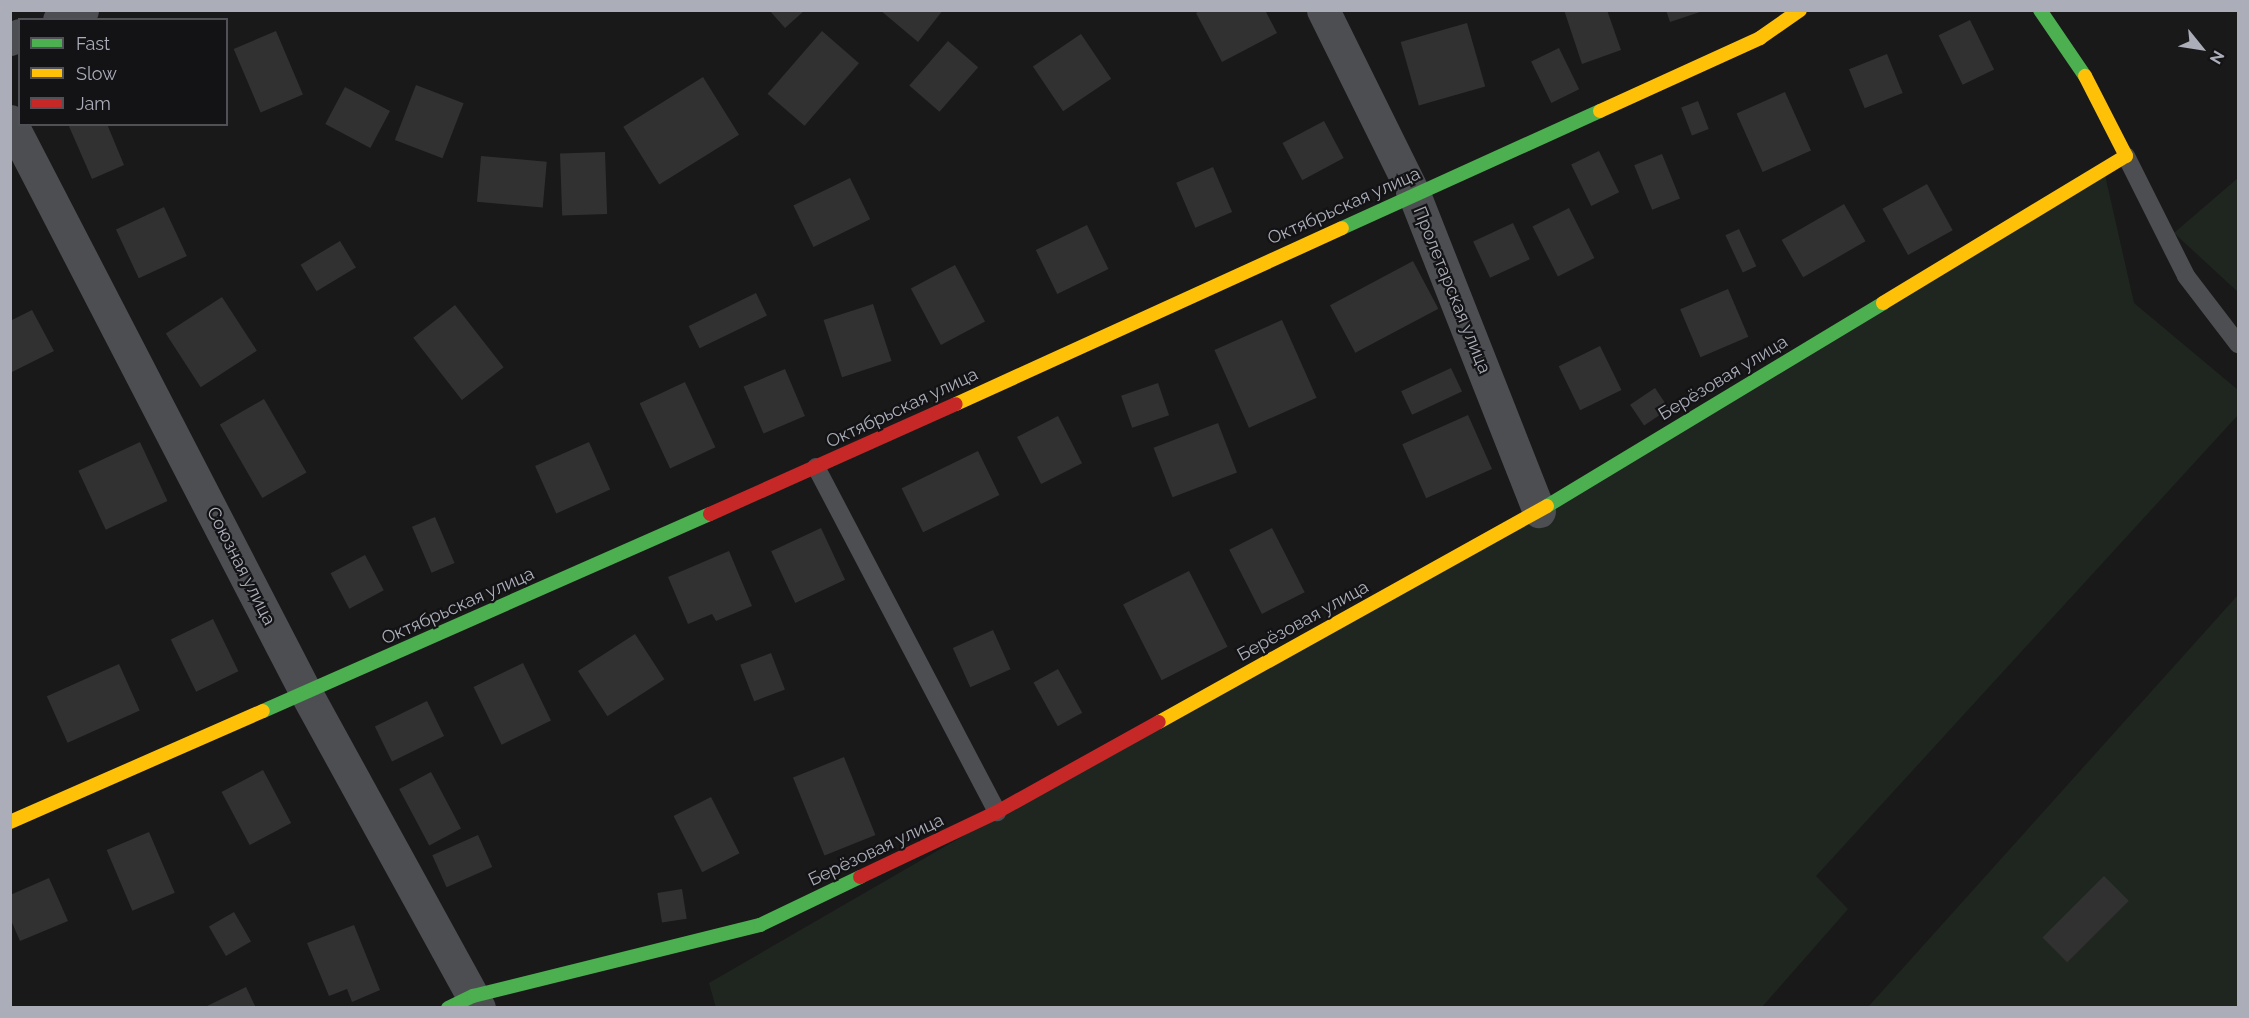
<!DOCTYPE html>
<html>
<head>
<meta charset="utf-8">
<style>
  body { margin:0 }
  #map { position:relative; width:2249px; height:1018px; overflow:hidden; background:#191919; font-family:Raleway,sans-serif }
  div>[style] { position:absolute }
  .green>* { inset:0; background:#1f2620 }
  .building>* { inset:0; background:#313131; transform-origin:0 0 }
  .lane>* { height:18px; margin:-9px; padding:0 9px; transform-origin:9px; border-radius:9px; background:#4d4e52 }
  .street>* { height:33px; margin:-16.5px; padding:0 16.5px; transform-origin:16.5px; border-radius:16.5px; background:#4d4e52 }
  .fast>* { height:14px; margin:-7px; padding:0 7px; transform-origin:7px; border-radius:7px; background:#4caf50 }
  .slow>* { height:14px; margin:-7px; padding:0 7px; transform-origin:7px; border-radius:7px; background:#ffc107 }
  .jam>* { height:14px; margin:-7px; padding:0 7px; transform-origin:7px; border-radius:7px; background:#c62828 }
  span { translate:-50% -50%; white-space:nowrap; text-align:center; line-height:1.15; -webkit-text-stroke:4.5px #131315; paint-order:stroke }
  .street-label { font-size:18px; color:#abaeb9 }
  .frame { position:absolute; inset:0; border:12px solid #abaeb9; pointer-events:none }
  .legend { position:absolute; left:18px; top:18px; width:210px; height:108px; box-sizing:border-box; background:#131315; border:2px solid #505157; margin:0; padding:8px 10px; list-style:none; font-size:18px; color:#abaeb9 }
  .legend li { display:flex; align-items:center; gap:12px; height:30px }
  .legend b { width:30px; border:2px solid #505157 }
  .north { position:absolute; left:2171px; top:18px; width:60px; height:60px; -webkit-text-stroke:4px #131315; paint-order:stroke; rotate:120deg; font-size:16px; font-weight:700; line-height:24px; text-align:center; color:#abaeb9 }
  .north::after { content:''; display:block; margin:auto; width:21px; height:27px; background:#abaeb9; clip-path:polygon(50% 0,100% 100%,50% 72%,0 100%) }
</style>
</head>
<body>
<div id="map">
  <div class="green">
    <div style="clip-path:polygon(2105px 175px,2134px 303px,2238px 390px,2238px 415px,1816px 876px,1848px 909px,1762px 1007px,716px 1008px,709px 983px)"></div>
    <div style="clip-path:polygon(2238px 178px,2238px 292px,2174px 233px)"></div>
    <div style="clip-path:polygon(2238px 595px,2238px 1007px,1868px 1007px)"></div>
  </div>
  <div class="building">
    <div style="clip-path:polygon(769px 10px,805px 10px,785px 28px)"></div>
    <div style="clip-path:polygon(880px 10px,943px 10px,918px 42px)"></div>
    <div style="clip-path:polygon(1202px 10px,1265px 10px,1277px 33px,1222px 62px,1196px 13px)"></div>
    <div style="clip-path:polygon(1564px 10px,1607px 10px,1621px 50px,1582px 64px)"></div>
    <div style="clip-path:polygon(1666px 10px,1703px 10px,1703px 11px,1670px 22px)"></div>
    <div style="left:1970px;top:20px;width:55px;height:35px;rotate:64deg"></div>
    <div style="left:1467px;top:23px;width:66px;height:69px;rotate:74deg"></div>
    <div style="left:276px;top:31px;width:69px;height:46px;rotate:67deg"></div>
    <div style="left:822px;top:31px;width:49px;height:83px;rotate:41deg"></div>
    <div style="left:1081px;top:34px;width:54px;height:58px;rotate:56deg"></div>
    <div style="left:948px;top:41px;width:40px;height:59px;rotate:41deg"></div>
    <div style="left:1559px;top:48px;width:46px;height:31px;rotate:64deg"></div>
    <div style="left:1887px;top:54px;width:42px;height:41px;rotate:68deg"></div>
    <div style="left:703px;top:77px;width:68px;height:94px;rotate:58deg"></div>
    <div style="left:416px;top:85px;width:51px;height:59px;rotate:21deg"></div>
    <div style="left:345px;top:87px;width:51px;height:42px;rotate:28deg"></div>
    <div style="left:1785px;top:92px;width:64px;height:53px;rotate:66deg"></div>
    <div style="left:1698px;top:101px;width:30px;height:18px;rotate:69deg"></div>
    <div style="left:1324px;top:121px;width:42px;height:47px;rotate:62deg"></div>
    <div style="clip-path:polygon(68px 124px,107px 124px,124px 165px,92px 179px)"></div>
    <div style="left:1599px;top:151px;width:46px;height:31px;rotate:64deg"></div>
    <div style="left:605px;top:152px;width:62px;height:45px;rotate:88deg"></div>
    <div style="left:1662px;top:154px;width:48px;height:30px;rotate:68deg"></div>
    <div style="left:481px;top:156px;width:66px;height:46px;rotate:5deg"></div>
    <div style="left:1213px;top:167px;width:49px;height:40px;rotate:67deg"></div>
    <div style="left:850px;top:178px;width:46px;height:63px;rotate:64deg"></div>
    <div style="left:1927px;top:184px;width:53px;height:51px;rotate:61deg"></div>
    <div style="left:1844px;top:204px;width:43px;height:72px;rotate:60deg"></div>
    <div style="left:164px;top:207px;width:54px;height:53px;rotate:65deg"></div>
    <div style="left:1569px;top:208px;width:56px;height:41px;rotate:63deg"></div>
    <div style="left:1513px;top:223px;width:40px;height:44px;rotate:65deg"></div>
    <div style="left:1087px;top:225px;width:49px;height:57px;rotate:64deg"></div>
    <div style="left:1739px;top:229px;width:41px;height:15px;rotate:65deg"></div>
    <div style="left:340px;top:241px;width:31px;height:46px;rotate:59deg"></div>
    <div style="left:1413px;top:261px;width:54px;height:94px;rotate:62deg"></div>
    <div style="left:955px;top:265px;width:64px;height:50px;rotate:62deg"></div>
    <div style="left:1728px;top:289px;width:52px;height:52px;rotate:67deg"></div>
    <div style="left:756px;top:293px;width:25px;height:75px;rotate:64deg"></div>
    <div style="left:222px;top:297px;width:64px;height:67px;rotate:57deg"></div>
    <div style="left:873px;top:304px;width:60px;height:52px;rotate:72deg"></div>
    <div style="left:455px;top:305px;width:79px;height:53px;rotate:52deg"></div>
    <div style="clip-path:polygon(32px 310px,54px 351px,10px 373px,10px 321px)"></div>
    <div style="left:1282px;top:320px;width:85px;height:74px;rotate:66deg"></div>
    <div style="left:1600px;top:346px;width:49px;height:46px;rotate:64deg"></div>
    <div style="left:1451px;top:368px;width:26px;height:55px;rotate:65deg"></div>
    <div style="left:785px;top:369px;width:51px;height:45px;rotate:67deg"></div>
    <div style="left:685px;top:382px;width:72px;height:50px;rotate:65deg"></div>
    <div style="left:1158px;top:383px;width:34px;height:39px;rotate:71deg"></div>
    <div style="left:1655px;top:388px;width:25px;height:30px;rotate:56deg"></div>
    <div style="left:264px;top:399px;width:85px;height:51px;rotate:60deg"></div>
    <div style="left:1468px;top:415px;width:59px;height:72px;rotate:66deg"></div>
    <div style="left:1058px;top:416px;width:53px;height:46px;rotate:63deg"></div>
    <div style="left:1218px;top:423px;width:53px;height:69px;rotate:69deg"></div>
    <div style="left:140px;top:442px;width:65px;height:68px;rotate:65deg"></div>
    <div style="left:589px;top:442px;width:52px;height:59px;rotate:66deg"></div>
    <div style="left:978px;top:451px;width:49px;height:85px;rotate:64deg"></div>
    <div style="left:435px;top:517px;width:50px;height:25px;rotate:67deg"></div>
    <div style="left:821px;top:528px;width:57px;height:55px;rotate:65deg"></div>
    <div style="left:1272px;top:528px;width:72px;height:48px;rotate:63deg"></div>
    <div style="clip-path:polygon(729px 551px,752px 606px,716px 621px,712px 614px,688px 624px,668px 577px)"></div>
    <div style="left:365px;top:555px;width:40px;height:39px;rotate:62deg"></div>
    <div style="left:1189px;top:571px;width:85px;height:74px;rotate:63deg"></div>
    <div style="left:213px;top:619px;width:58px;height:47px;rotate:64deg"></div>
    <div style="left:993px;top:630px;width:43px;height:44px;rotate:66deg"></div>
    <div style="left:635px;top:634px;width:54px;height:68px;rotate:57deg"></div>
    <div style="left:771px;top:653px;width:39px;height:33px;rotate:69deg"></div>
    <div style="left:523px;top:663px;width:64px;height:55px;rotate:64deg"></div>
    <div style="left:119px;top:664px;width:51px;height:79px;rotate:66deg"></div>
    <div style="left:1058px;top:669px;width:50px;height:28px;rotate:61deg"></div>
    <div style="left:427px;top:701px;width:39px;height:58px;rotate:64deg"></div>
    <div style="left:844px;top:757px;width:84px;height:55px;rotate:68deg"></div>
    <div style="left:263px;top:770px;width:60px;height:47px;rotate:62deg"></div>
    <div style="left:431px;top:772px;width:64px;height:36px;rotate:62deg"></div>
    <div style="left:711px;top:797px;width:63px;height:42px;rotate:63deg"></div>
    <div style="left:149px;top:832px;width:66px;height:46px;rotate:67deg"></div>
    <div style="left:478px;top:835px;width:35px;height:50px;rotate:66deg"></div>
    <div style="left:2104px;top:876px;width:35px;height:87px;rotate:45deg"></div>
    <div style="clip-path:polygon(49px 878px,68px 921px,20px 941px,10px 918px,10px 895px)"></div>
    <div style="left:682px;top:889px;width:30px;height:25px;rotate:81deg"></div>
    <div style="left:234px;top:912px;width:34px;height:29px;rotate:60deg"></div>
    <div style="clip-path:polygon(354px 925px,380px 990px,352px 1002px,347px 989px,329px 996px,307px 943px)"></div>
    <div style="clip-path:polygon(246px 987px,256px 1008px,203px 1008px)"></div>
  </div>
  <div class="lane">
    <div style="left:2126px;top:156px;width:134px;rotate:63.4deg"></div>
    <div style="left:2186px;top:276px;width:86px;rotate:52.6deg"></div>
    <div style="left:816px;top:467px;width:390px;rotate:62.3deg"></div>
  </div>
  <div class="street">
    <div style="left:1323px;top:10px;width:205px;rotate:63.7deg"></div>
    <div style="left:1414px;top:194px;width:341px;rotate:68.5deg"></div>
    <div style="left:59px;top:20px;width:25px;rotate:-23deg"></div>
    <div style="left:10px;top:39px;width:11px;rotate:-22deg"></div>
    <div style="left:10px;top:121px;width:644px;rotate:62.64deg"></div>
    <div style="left:306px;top:693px;width:359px;rotate:61.2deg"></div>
  </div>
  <div class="fast">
    <div style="left:2040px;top:10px;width:80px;rotate:55.7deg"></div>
    <div style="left:1342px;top:228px;width:283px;rotate:-24.4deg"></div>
    <div style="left:1547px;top:506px;width:393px;rotate:-31.1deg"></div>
    <div style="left:263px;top:711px;width:488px;rotate:-23.8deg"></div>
    <div style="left:448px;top:1008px;width:28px;rotate:-26deg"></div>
    <div style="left:473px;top:996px;width:296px;rotate:-13.9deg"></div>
    <div style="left:760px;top:925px;width:111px;rotate:-25.6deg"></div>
  </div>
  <div class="slow">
    <div style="left:1600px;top:111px;width:176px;rotate:-24.5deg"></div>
    <div style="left:1760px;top:38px;width:49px;rotate:-35deg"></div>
    <div style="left:1883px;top:303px;width:284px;rotate:-31.2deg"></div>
    <div style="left:2126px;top:156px;width:90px;rotate:-117.1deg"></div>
    <div style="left:956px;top:404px;width:424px;rotate:-24.5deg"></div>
    <div style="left:1159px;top:722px;width:444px;rotate:-29.1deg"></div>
    <div style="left:10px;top:822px;width:276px;rotate:-23.7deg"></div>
  </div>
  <div class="jam">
    <div style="left:710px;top:514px;width:269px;rotate:-24.1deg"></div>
    <div style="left:860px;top:877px;width:152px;rotate:-25.4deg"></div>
    <div style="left:997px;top:812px;width:185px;rotate:-29.1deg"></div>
  </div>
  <div class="street-label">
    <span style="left:1344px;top:206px;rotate:-24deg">Октябрьская улица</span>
    <span style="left:1452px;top:290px;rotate:68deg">Пролетарская улица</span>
    <span style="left:1723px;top:378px;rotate:-31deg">Берёзовая улица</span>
    <span style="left:902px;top:408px;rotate:-25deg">Октябрьская улица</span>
    <span style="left:241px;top:566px;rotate:63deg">Союзная улица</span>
    <span style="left:458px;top:606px;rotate:-24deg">Октябрьская улица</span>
    <span style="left:1303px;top:621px;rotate:-29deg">Берёзовая улица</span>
    <span style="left:876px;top:850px;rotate:-25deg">Берёзовая улица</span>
  </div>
  <div class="frame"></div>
  <ul class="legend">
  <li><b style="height:8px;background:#4caf50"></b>Fast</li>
  <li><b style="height:8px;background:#ffc107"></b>Slow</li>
  <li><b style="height:8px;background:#c62828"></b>Jam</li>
  </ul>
  <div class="north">N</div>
</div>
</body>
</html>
